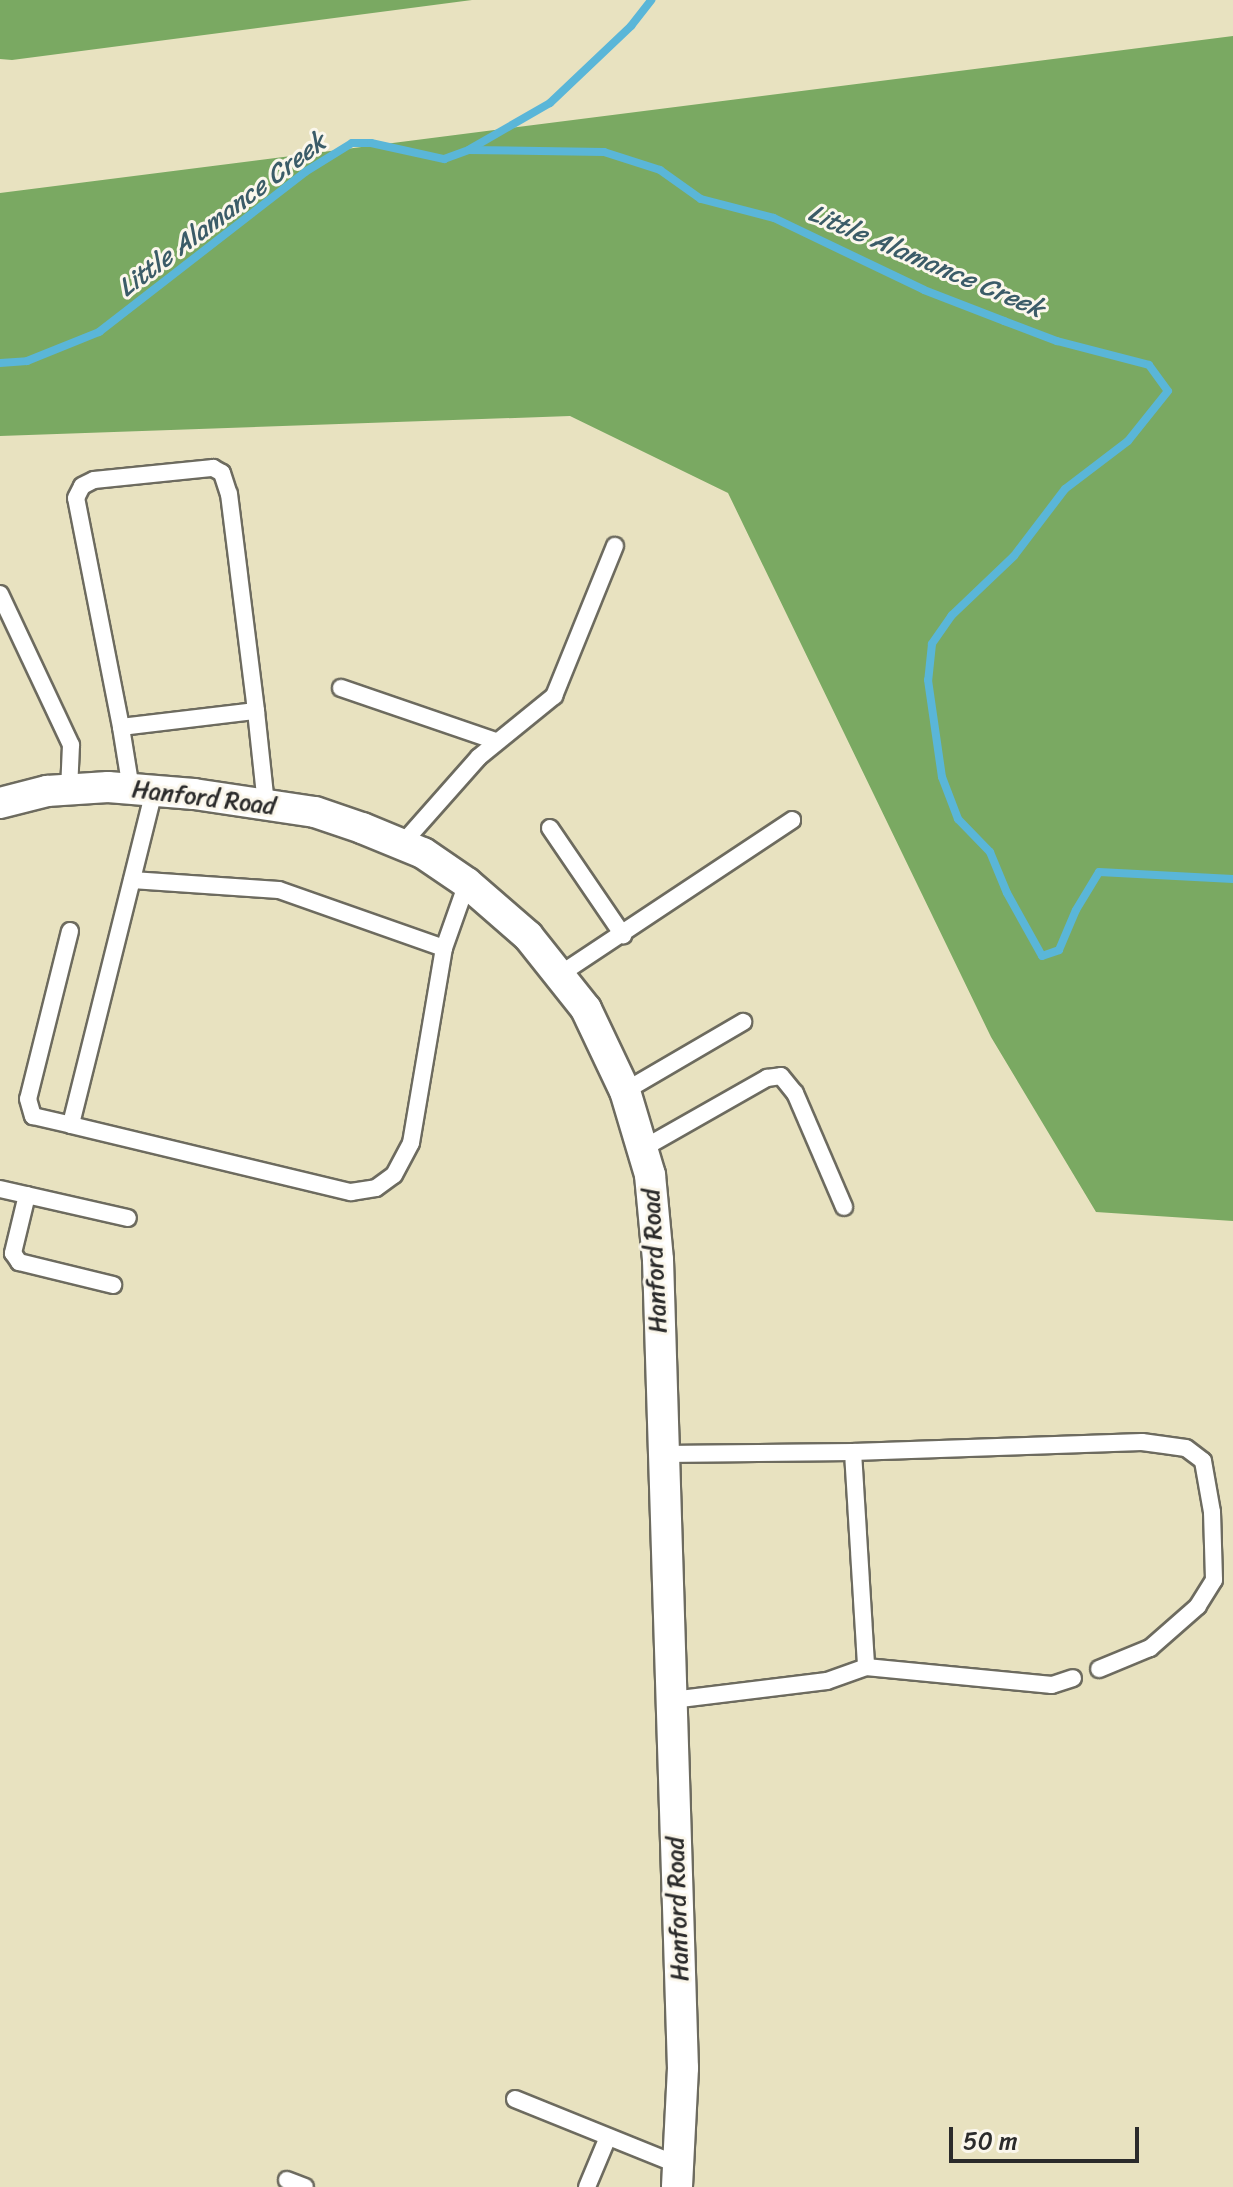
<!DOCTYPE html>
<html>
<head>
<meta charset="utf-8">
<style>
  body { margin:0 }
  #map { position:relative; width:1233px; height:2187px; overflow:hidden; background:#e8e2c0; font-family:Sriracha,sans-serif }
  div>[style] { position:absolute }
  .forest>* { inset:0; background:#7aa962 }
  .stream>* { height:8px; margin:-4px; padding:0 4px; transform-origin:4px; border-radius:4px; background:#5ab6d8 }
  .roads { filter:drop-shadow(2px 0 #6d6b5f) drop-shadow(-2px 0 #6d6b5f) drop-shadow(0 2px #6d6b5f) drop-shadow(0 -2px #6d6b5f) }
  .service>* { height:16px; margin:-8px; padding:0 8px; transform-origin:8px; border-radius:8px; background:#fff }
  .minor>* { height:30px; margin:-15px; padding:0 15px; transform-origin:15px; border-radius:15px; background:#fff }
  span { translate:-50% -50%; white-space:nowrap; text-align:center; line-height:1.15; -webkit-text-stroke:6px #fbf7ec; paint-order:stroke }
  .street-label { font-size:24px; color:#2b2b2b }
  .water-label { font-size:26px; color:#3b5c68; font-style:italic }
  .scale { position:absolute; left:949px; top:2127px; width:190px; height:36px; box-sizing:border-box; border:4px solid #2b2b2b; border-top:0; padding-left:10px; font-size:24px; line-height:28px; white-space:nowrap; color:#2b2b2b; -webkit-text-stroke:6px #fbf7ec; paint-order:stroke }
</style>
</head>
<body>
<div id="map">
  <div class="forest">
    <div style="clip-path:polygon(0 0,472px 0,12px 60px,0 59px)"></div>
    <div style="clip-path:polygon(1233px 36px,1233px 1221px,1096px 1212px,991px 1037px,728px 493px,570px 416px,0 436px,0 193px)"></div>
  </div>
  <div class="stream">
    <div style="left:470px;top:149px;width:92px;rotate:-29.9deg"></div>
    <div style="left:550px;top:103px;width:112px;rotate:-43.5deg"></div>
    <div style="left:631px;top:26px;width:33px;rotate:-52deg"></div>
    <div style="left:0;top:363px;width:27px;rotate:-4deg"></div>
    <div style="left:27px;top:361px;width:78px;rotate:-21.9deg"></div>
    <div style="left:99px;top:332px;width:261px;rotate:-37.8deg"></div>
    <div style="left:305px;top:172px;width:55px;rotate:-31.7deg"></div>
    <div style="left:352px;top:143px;width:19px"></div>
    <div style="left:371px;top:143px;width:75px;rotate:12.4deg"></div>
    <div style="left:444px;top:159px;width:27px;rotate:-20deg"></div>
    <div style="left:469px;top:150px;width:135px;rotate:0.8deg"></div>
    <div style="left:604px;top:152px;width:59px;rotate:17.8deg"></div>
    <div style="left:660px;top:170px;width:50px;rotate:35.3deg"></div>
    <div style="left:701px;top:199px;width:75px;rotate:14.6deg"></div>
    <div style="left:774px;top:218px;width:166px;rotate:25.6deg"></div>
    <div style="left:924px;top:290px;width:86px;rotate:21.2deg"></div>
    <div style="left:1004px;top:321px;width:57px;rotate:20.7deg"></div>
    <div style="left:1057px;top:341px;width:95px;rotate:14.6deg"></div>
    <div style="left:1149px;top:365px;width:32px;rotate:54deg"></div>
    <div style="left:1168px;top:391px;width:64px;rotate:128.7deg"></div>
    <div style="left:1128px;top:441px;width:79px;rotate:142.7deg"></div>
    <div style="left:1065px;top:489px;width:84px;rotate:127.3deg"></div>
    <div style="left:1014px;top:556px;width:86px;rotate:136.4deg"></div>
    <div style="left:952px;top:615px;width:35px;rotate:125deg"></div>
    <div style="left:932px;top:644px;width:36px;rotate:96deg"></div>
    <div style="left:928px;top:680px;width:98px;rotate:81.8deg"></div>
    <div style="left:942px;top:777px;width:45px;rotate:69.1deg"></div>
    <div style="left:958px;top:819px;width:46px;rotate:45.9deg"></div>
    <div style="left:990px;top:852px;width:44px;rotate:67.5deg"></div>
    <div style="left:1007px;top:893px;width:72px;rotate:60.9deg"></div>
    <div style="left:1042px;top:956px;width:18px;rotate:-19deg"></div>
    <div style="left:1059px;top:950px;width:43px;rotate:-67deg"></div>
    <div style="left:1076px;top:910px;width:44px;rotate:-58.8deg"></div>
    <div style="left:1099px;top:872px;width:134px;rotate:3deg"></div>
  </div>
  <div class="roads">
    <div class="service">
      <div style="left:0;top:594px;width:167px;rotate:64.8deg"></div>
      <div style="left:71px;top:745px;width:45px;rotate:92.5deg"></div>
      <div style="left:341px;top:688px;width:164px;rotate:18.9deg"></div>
      <div style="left:121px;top:727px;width:233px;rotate:-101.1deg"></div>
      <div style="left:76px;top:498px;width:13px;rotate:-63deg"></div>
      <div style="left:82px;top:486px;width:13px;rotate:-27deg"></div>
      <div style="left:94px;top:480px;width:120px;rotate:-5.8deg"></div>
      <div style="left:213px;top:468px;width:10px;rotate:29deg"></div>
      <div style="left:222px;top:473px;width:22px;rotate:72deg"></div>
      <div style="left:229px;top:494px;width:219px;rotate:82.9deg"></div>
      <div style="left:131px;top:789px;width:63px;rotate:-99.2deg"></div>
      <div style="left:121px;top:727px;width:136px;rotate:-6.8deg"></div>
      <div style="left:256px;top:711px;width:95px;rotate:83.9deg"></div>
      <div style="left:154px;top:791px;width:344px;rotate:104deg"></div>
      <div style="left:71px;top:1125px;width:288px;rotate:13.5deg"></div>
      <div style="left:351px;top:1192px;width:25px;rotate:-9deg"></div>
      <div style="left:376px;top:1188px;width:22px;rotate:-36deg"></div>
      <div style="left:394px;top:1175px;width:36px;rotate:-62deg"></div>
      <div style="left:411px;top:1143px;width:198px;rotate:-80.4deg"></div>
      <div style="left:444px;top:948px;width:69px;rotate:-70.5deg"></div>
      <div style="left:550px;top:828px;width:130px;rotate:55.7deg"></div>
      <div style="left:402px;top:844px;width:116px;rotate:-48.5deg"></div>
      <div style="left:479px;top:757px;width:97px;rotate:-39.1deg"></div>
      <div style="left:554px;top:696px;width:162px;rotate:-67.9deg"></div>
      <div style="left:132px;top:880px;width:147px;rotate:3.9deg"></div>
      <div style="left:279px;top:890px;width:175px;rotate:19.4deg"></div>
      <div style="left:70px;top:931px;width:173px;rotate:104deg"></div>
      <div style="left:28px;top:1099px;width:18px;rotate:74deg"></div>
      <div style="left:33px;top:1116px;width:39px;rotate:13deg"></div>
      <div style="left:559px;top:975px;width:280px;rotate:-33.6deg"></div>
      <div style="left:625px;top:1091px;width:137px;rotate:-30.3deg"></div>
      <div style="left:642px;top:1149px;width:144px;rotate:-29.6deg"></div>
      <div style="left:767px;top:1078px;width:14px;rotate:-8deg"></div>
      <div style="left:781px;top:1076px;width:22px;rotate:51deg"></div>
      <div style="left:795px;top:1093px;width:124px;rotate:66.7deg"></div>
      <div style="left:0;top:1189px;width:131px;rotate:12.8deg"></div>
      <div style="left:27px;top:1195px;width:60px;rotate:103.6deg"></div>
      <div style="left:13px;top:1253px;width:11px;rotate:56deg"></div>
      <div style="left:19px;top:1262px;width:97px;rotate:13.7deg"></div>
      <div style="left:853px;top:1452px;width:289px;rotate:-2deg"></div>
      <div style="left:1142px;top:1442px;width:44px;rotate:7.8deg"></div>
      <div style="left:1186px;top:1448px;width:21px;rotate:37deg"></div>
      <div style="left:1203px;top:1461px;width:52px;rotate:80deg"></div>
      <div style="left:1212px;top:1512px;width:68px;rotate:88.3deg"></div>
      <div style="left:1214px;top:1580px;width:31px;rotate:122deg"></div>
      <div style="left:1198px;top:1606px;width:64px;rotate:138.8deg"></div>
      <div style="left:1150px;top:1648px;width:55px;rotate:157.6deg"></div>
      <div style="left:664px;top:1454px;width:189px;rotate:-0.6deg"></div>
      <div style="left:853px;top:1452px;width:215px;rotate:86.5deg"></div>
      <div style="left:866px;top:1667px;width:187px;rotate:5.5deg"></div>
      <div style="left:1052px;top:1685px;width:22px;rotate:-18deg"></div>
      <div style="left:672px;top:1700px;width:156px;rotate:-7deg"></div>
      <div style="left:827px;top:1681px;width:41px;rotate:-19.7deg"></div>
      <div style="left:515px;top:2099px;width:176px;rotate:22deg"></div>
      <div style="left:287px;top:2180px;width:19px;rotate:21deg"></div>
      <div style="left:587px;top:2187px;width:54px;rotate:-67.2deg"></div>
    </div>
    <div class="minor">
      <div style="left:0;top:803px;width:49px;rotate:-14.3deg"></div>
      <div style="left:47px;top:791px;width:61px;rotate:-3.8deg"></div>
      <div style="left:108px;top:787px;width:86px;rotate:4.7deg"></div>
      <div style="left:194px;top:794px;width:122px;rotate:8.5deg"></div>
      <div style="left:315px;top:812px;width:50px;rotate:18.8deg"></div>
      <div style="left:362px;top:828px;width:66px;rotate:22.3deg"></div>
      <div style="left:423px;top:853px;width:53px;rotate:34.3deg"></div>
      <div style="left:467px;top:883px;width:81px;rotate:41deg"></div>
      <div style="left:528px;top:936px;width:93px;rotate:51.5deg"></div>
      <div style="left:586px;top:1009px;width:91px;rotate:64.6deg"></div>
      <div style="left:625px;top:1091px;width:88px;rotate:73.4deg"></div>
      <div style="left:650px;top:1175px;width:85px;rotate:84.6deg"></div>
      <div style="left:658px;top:1260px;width:808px;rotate:88.23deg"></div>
      <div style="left:683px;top:2068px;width:119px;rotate:92.9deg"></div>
    </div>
  </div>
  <div class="street-label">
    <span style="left:204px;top:798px;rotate:7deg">Hanford Road</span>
    <span style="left:655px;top:1261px;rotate:-93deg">Hanford Road</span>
    <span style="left:678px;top:1909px;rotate:-92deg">Hanford Road</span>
  </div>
  <div class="water-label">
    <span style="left:222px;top:215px;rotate:-37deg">Little Alamance Creek</span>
    <span style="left:926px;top:261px;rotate:23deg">Little Alamance Creek</span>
  </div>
  <div class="scale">50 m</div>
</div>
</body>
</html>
